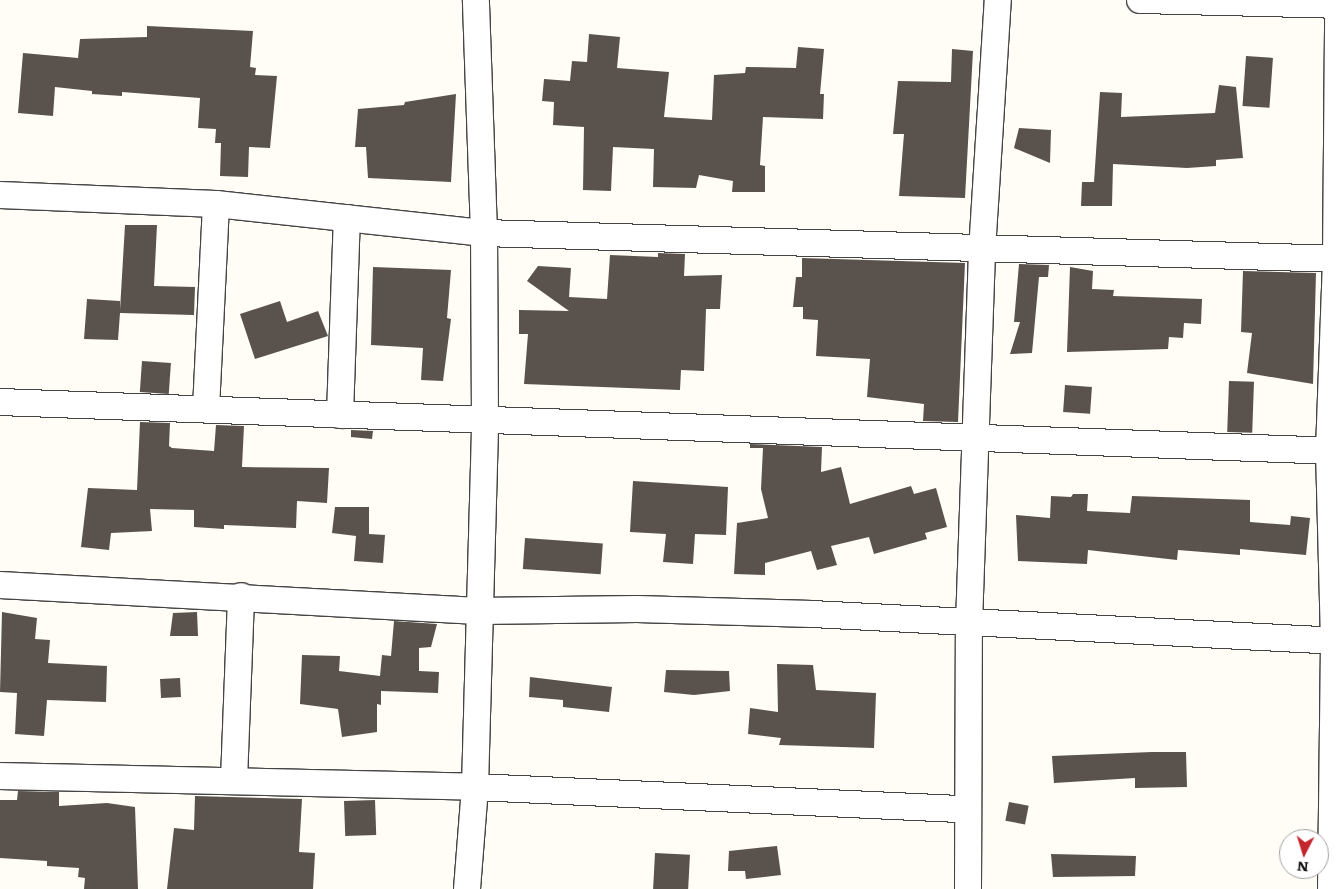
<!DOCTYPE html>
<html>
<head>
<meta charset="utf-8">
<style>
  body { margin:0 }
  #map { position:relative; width:1339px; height:889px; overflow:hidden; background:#fffdf5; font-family:Literata,serif }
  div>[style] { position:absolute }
  .building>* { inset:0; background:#5a524d; transform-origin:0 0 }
  .roads { filter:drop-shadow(1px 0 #444) drop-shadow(-1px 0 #444) drop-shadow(0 1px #444) drop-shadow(0 -1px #444) }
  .minor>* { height:26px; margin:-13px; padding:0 13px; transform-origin:13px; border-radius:13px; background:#fff }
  span { translate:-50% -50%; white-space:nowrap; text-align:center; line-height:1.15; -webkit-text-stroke:5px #fff; paint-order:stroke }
  .north { position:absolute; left:1279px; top:829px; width:50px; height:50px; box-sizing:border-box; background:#fff; border:1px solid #a0a0a0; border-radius:50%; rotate:185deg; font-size:14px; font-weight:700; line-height:20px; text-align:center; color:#111 }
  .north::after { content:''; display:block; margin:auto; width:18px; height:22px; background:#c4262e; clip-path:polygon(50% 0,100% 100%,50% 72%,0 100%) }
</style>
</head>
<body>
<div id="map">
  <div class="building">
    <div style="clip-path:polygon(147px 26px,253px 31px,250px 67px,256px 68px,255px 75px,277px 76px,270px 148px,249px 147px,248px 177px,220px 176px,221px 143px,215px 143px,216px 129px,198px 128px,200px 98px,122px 92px,122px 96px,92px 94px,92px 91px,55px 87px,53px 116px,18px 113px,23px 53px,78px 58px,80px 39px,147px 37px)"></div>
    <div style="clip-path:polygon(589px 34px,620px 37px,617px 68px,669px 72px,664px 117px,712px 120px,714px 75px,745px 73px,746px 67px,796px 68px,798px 47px,824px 49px,820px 94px,824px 94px,823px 119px,763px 117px,760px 165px,765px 166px,765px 192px,732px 192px,733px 181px,699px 175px,696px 188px,653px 187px,654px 149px,613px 147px,611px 191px,583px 190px,584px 127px,553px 125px,554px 102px,542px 101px,544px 79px,570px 81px,572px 61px,587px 62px)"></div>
    <div style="clip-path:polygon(952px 49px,973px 51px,965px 198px,899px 196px,904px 134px,893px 134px,898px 81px,951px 82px)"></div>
    <div style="left:1246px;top:56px;width:27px;height:50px;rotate:4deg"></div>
    <div style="clip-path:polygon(1219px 85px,1236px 87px,1243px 158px,1216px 160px,1216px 166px,1187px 168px,1113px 164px,1112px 206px,1081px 206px,1082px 182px,1094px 182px,1100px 92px,1122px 93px,1121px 117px,1215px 113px)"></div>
    <div style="clip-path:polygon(456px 94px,451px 182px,368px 178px,366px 147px,355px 147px,358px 109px,404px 105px,405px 102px)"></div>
    <div style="clip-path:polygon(1019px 128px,1051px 130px,1050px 163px,1014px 148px)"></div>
    <div style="clip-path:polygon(125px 225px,157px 225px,154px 286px,195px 287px,194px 315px,120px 313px,118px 340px,84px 339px,87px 299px,120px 301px,120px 310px)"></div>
    <div style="clip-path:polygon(658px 253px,685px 254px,684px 276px,722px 275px,720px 309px,706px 309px,704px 371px,681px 370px,680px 390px,524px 384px,528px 334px,519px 334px,519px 310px,569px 311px,527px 281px,538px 266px,571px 268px,569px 297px,607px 299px,610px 255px,658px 257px)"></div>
    <div style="clip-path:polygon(802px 258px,965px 263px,958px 422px,923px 421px,924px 404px,867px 397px,870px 359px,816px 356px,818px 320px,803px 319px,803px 307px,793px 307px,796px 277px,802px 277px)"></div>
    <div style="clip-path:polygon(1019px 264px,1049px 265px,1048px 277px,1039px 277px,1032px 353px,1010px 354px,1020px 322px,1014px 322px)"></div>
    <div style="clip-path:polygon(373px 267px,451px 270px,447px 318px,451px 319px,443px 381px,421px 380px,423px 348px,371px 345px)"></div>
    <div style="clip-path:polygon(1070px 267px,1093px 271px,1092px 289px,1114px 290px,1113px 296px,1202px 299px,1201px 324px,1184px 323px,1183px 338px,1169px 337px,1168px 349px,1067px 352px)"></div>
    <div style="clip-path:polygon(1243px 271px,1316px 273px,1313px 384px,1247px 373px,1252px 333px,1241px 332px)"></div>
    <div style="clip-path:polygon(280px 301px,287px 322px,318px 311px,328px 336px,255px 359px,240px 314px)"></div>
    <div style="left:142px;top:361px;width:29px;height:31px;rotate:4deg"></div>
    <div style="left:1229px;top:381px;width:25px;height:51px;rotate:2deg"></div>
    <div style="left:1065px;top:385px;width:27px;height:27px;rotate:4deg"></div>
    <div style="clip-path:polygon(140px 422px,170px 423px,169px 446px,172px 448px,214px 451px,216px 425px,244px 426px,242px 467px,329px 468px,327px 503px,297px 501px,296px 528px,224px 525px,224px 529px,194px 527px,194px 510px,150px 509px,152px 531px,111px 533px,109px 550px,81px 547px,88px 488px,137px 490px)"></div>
    <div style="clip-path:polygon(351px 430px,373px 431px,372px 439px,351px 437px)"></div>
    <div style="clip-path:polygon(750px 444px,822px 447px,821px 472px,841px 467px,850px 504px,911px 486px,914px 494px,936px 488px,947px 527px,925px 533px,927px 539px,874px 554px,869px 537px,831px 546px,837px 565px,817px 570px,811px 551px,765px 563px,765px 575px,734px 574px,737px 523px,768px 518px,761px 489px,763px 448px,750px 448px)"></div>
    <div style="clip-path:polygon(633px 481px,728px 487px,726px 535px,695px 534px,693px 564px,663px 562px,666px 534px,630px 532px)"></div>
    <div style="clip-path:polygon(1073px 494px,1088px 494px,1087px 511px,1130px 513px,1132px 496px,1250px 500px,1250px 522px,1290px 525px,1291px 516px,1310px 518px,1306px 555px,1240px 549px,1240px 555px,1178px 550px,1177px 560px,1088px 550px,1087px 564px,1018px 561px,1016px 515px,1050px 518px,1051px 496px,1071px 497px)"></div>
    <div style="clip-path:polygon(335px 507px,369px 507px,369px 534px,385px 535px,383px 563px,354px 561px,356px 536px,332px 533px)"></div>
    <div style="left:525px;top:538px;width:78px;height:31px;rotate:4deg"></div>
    <div style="clip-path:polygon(2px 612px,37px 618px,35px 639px,50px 640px,48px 663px,107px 666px,106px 702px,47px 700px,44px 736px,15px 734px,17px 693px,0 692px)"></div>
    <div style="clip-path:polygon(197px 612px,198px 636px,170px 636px,173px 613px)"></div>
    <div style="clip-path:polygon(394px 621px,437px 624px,431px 647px,419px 648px,419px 671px,439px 672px,438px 693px,381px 691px,381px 705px,377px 704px,377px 732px,342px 737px,338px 709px,300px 704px,302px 655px,340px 656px,339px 671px,380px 676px,382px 655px,391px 656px)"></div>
    <div style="clip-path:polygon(777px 664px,813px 665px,816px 690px,876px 693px,874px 748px,779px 745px,781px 738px,748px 734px,750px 708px,778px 712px)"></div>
    <div style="clip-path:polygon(666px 670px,729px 671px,730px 691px,694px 695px,664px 692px)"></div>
    <div style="clip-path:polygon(530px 677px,612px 687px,609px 712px,563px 707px,563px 700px,529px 697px)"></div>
    <div style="left:180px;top:678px;width:19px;height:20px;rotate:87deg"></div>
    <div style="clip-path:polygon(1152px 752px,1186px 752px,1187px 787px,1135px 788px,1135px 778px,1054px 783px,1052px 756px)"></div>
    <div style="clip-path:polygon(18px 791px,59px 792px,59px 806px,107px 803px,135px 807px,138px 889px,84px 889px,85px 878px,78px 877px,79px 868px,47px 866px,47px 861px,0 858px,0 800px,17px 800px)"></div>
    <div style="clip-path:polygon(195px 796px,302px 799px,299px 852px,315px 853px,313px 889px,167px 889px,174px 828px,194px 830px)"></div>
    <div style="left:375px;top:800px;width:35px;height:31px;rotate:88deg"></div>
    <div style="left:1009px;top:802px;width:20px;height:19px;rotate:11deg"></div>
    <div style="clip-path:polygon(777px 846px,781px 875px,746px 879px,745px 871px,728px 871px,729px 851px)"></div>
    <div style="left:655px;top:853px;width:35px;height:36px;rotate:3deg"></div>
    <div style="clip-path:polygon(1051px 854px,1136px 856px,1135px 876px,1053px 877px)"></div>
  </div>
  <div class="roads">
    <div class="minor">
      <div style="left:1140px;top:0;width:199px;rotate:1.4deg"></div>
      <div style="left:0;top:195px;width:216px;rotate:2.4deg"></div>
      <div style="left:216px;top:204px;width:270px;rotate:6.2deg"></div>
      <div style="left:484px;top:233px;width:855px;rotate:1.74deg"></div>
      <div style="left:0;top:402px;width:1340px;rotate:2.1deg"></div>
      <div style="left:206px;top:409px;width:205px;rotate:-87.2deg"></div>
      <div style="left:340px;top:415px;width:197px;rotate:-88deg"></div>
      <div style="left:0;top:585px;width:479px;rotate:3.1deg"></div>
      <div style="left:478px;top:611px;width:159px;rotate:-0.7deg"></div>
      <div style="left:637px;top:609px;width:175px;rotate:1.6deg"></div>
      <div style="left:812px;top:614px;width:528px;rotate:2.93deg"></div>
      <div style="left:0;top:776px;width:475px;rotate:1.3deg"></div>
      <div style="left:475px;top:787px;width:493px;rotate:2.6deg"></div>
      <div style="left:234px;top:780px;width:184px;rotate:-87.8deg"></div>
      <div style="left:467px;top:889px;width:102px;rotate:-85.5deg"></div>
      <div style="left:475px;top:787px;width:366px;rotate:-88.4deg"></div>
      <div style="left:485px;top:421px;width:188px;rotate:-90.3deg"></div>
      <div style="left:484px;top:233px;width:233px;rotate:-92deg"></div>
      <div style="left:968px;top:889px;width:265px;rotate:-89.8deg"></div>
      <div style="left:969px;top:624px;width:373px;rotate:-88deg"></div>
      <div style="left:982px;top:251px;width:252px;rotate:-86.4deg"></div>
      <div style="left:1331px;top:889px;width:248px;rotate:-89.3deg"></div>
      <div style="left:1334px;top:641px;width:190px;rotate:-91.5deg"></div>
      <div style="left:1329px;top:451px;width:192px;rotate:-87.9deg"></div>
      <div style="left:1336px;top:259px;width:254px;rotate:-89.5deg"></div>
    </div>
  </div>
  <div class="north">N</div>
</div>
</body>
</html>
